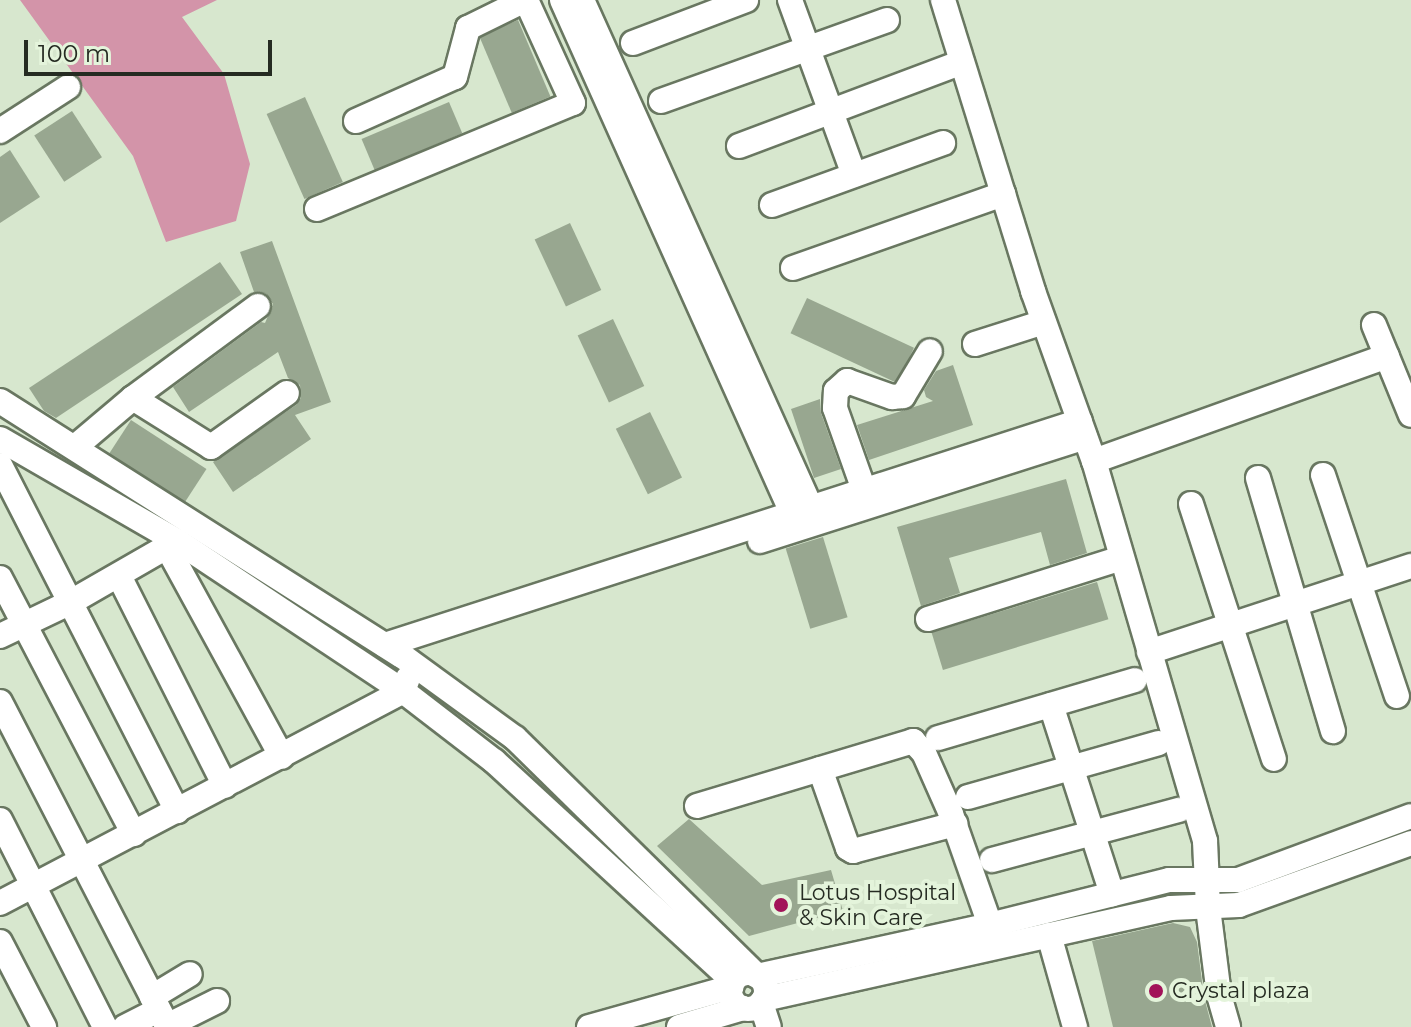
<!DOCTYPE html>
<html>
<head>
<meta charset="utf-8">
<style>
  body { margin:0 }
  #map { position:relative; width:1411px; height:1027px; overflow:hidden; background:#d7e7ce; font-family:Montserrat,sans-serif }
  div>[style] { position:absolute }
  .forest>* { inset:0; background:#d394a9 }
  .building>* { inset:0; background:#98a790; transform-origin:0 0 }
  .roads { filter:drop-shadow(2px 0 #697761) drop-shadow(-2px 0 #697761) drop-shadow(0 2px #697761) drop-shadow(0 -2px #697761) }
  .minor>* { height:24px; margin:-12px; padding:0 12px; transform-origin:12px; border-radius:12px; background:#fff }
  .minor>.ring { margin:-12px; padding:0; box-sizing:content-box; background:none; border:24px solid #fff; border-radius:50% }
  .dots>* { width:22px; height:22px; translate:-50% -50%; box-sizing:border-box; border:4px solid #e4f4db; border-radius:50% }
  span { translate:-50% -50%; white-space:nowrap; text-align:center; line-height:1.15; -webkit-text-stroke:8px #e4f4db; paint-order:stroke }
  .poi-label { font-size:22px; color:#252b22 }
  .left { translate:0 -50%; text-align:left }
  .scale { position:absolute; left:24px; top:40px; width:248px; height:36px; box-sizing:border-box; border:4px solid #252b22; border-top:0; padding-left:10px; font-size:24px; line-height:28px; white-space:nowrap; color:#252b22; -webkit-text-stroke:6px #e4f4db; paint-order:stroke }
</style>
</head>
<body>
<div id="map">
  <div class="forest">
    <div style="clip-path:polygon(20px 0,217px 0,182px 17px,224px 74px,250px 164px,236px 221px,166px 242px,133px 156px)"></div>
  </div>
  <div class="building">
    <div style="left:518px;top:20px;width:83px;height:42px;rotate:67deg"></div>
    <div style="left:305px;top:97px;width:93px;height:42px;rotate:66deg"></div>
    <div style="left:449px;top:102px;width:34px;height:95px;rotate:67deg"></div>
    <div style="left:72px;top:111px;width:55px;height:45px;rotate:57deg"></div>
    <div style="clip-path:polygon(10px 150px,40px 197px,0 223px,0 157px)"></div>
    <div style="left:570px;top:223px;width:74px;height:39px;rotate:65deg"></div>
    <div style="clip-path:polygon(272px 241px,331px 402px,295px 415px,311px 439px,233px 492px,213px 462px,296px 405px,301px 398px,300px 385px,288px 378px,278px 352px,189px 412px,173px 387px,261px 322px,265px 323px,273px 304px,265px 293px,254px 292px,240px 252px)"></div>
    <div style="clip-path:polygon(220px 262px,242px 294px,56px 418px,44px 411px,29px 388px)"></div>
    <div style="left:807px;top:298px;width:118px;height:39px;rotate:25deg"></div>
    <div style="left:613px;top:319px;width:74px;height:39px;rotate:65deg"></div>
    <div style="clip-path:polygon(953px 365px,973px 425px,869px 460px,857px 425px,933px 401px,926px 397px,924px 390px,936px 371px)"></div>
    <div style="clip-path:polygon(820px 399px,821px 413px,841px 469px,814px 478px,791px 409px)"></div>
    <div style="left:650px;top:412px;width:73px;height:38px;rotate:64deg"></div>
    <div style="left:131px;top:420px;width:90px;height:40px;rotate:33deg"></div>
    <div style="clip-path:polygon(1066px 479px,1087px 553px,1050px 565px,1041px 532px,949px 558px,960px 593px,921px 606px,897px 527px)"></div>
    <div style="left:823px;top:537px;width:84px;height:39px;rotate:73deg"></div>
    <div style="left:1097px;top:582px;width:39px;height:173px;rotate:73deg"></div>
    <div style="clip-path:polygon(689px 819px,762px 885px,831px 870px,843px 911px,749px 936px,657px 846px)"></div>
    <div style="clip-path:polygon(1173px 923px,1190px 927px,1197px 942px,1204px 997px,1212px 1027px,1113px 1027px,1092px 941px)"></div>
  </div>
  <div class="roads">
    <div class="minor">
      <div style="left:562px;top:0;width:577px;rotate:65.84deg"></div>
      <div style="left:582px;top:0;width:569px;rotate:65.73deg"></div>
      <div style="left:790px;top:0;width:186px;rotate:69.9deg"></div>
      <div style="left:943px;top:0;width:305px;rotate:72.8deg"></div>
      <div style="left:1033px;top:291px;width:181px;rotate:70.3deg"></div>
      <div style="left:1094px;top:461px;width:396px;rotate:73.7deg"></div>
      <div style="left:1205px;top:841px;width:67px;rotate:87.4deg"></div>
      <div style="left:1208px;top:908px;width:88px;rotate:82.8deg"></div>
      <div style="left:1219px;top:995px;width:33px;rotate:74deg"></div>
      <div style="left:633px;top:43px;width:121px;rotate:-20.8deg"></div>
      <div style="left:661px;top:101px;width:240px;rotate:-19.7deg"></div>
      <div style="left:356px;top:121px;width:108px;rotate:-24deg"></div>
      <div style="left:455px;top:77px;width:51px;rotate:-75.1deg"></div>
      <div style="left:468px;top:28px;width:64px;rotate:-26.2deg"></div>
      <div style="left:0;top:131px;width:81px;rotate:-32.9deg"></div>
      <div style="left:739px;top:146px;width:238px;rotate:-20.6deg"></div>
      <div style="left:772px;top:205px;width:182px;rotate:-19.9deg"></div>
      <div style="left:317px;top:209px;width:277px;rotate:-22.5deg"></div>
      <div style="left:573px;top:103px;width:113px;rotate:-114.5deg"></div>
      <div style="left:793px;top:268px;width:223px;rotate:-19.4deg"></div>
      <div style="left:1374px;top:325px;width:97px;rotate:67.7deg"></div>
      <div style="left:975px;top:344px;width:72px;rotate:-17.7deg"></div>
      <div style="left:133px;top:398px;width:92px;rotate:32.1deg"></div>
      <div style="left:211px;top:447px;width:93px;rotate:-35.4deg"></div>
      <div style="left:0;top:401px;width:475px;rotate:32.4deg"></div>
      <div style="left:401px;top:655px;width:141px;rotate:36.1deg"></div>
      <div style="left:515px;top:738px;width:337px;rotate:44.5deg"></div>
      <div style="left:0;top:439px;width:204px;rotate:30deg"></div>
      <div style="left:177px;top:541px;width:271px;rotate:33.6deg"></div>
      <div style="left:403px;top:691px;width:115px;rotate:37.6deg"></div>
      <div style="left:494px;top:761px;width:325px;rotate:42.6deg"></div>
      <div style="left:75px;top:447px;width:76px;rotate:-40.2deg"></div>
      <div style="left:133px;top:398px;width:155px;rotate:-36.4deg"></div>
      <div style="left:1094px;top:461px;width:311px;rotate:-19.7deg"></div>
      <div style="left:0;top:465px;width:389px;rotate:62.9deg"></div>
      <div style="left:1323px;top:475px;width:233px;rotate:71.5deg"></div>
      <div style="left:1258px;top:478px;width:264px;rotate:73.5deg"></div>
      <div style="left:864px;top:490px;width:87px;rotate:-109.5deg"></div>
      <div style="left:835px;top:408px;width:17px;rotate:-87deg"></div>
      <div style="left:836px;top:391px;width:15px;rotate:-42deg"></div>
      <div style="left:847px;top:381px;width:48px;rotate:19.6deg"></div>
      <div style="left:892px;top:397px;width:11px;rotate:-5deg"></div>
      <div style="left:903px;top:396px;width:52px;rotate:-59deg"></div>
      <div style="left:1191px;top:504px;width:268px;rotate:72deg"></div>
      <div style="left:760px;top:541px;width:341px;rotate:-17.7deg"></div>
      <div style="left:167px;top:547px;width:239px;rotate:61.3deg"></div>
      <div style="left:119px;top:576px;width:235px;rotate:63.2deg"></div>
      <div style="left:0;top:578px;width:289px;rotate:62.4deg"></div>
      <div style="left:928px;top:619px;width:203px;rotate:-17.5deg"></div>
      <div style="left:0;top:636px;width:79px;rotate:-25.6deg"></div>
      <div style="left:71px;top:602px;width:122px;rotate:-29.9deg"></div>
      <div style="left:385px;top:645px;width:730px;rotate:-17.86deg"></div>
      <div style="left:1149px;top:652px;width:276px;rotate:-18.2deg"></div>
      <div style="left:0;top:702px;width:366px;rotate:62.7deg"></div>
      <div style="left:1051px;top:705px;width:199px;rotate:72.1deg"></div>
      <div style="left:938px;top:738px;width:205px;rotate:-16.4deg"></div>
      <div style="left:820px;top:769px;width:84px;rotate:70.5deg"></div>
      <div style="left:848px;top:848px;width:6px;rotate:31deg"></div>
      <div style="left:853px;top:851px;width:106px;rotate:-14.8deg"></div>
      <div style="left:968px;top:797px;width:198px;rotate:-15.8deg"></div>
      <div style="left:697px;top:806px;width:226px;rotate:-16.7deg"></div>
      <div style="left:913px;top:741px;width:16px;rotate:47deg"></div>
      <div style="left:924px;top:753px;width:67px;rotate:66.1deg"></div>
      <div style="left:951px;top:814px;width:118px;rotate:70.6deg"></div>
      <div style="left:0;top:820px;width:232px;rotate:63.1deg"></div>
      <div style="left:992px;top:860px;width:194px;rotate:-15deg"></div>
      <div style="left:0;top:903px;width:455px;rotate:-27.7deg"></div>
      <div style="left:403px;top:691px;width:14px;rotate:-69deg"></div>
      <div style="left:1049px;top:935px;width:96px;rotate:74.2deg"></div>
      <div style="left:0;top:942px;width:96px;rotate:62.6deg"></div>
      <div class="ring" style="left:730px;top:973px;width:12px;height:12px"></div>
      <div style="left:757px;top:976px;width:239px;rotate:-12.3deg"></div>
      <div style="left:990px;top:925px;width:185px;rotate:-14.1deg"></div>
      <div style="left:1169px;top:880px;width:69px"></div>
      <div style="left:1238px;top:880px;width:184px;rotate:-20.3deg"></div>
      <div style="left:152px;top:997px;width:44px;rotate:-31.2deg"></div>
      <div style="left:764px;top:999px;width:417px;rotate:-12.6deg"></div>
      <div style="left:1171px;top:908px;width:68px;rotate:-2.5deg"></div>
      <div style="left:1239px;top:905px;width:183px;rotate:-19.8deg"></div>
      <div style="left:761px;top:1003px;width:25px;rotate:72deg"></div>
      <div style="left:167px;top:1026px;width:56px;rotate:-26.6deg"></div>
      <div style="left:125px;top:1027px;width:37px;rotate:-27deg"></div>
      <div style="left:589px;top:1027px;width:148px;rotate:-15.7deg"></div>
      <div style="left:679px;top:1027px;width:67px;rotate:-16.5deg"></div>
    </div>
  </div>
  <div class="dots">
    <div style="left:781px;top:905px;background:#a21359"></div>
    <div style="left:1156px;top:991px;background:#a21359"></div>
  </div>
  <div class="poi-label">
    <span class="left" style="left:799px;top:905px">Lotus Hospital<br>&amp; Skin Care</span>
    <span class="left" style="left:1172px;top:991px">Crystal plaza</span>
  </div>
  <div class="scale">100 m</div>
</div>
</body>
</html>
